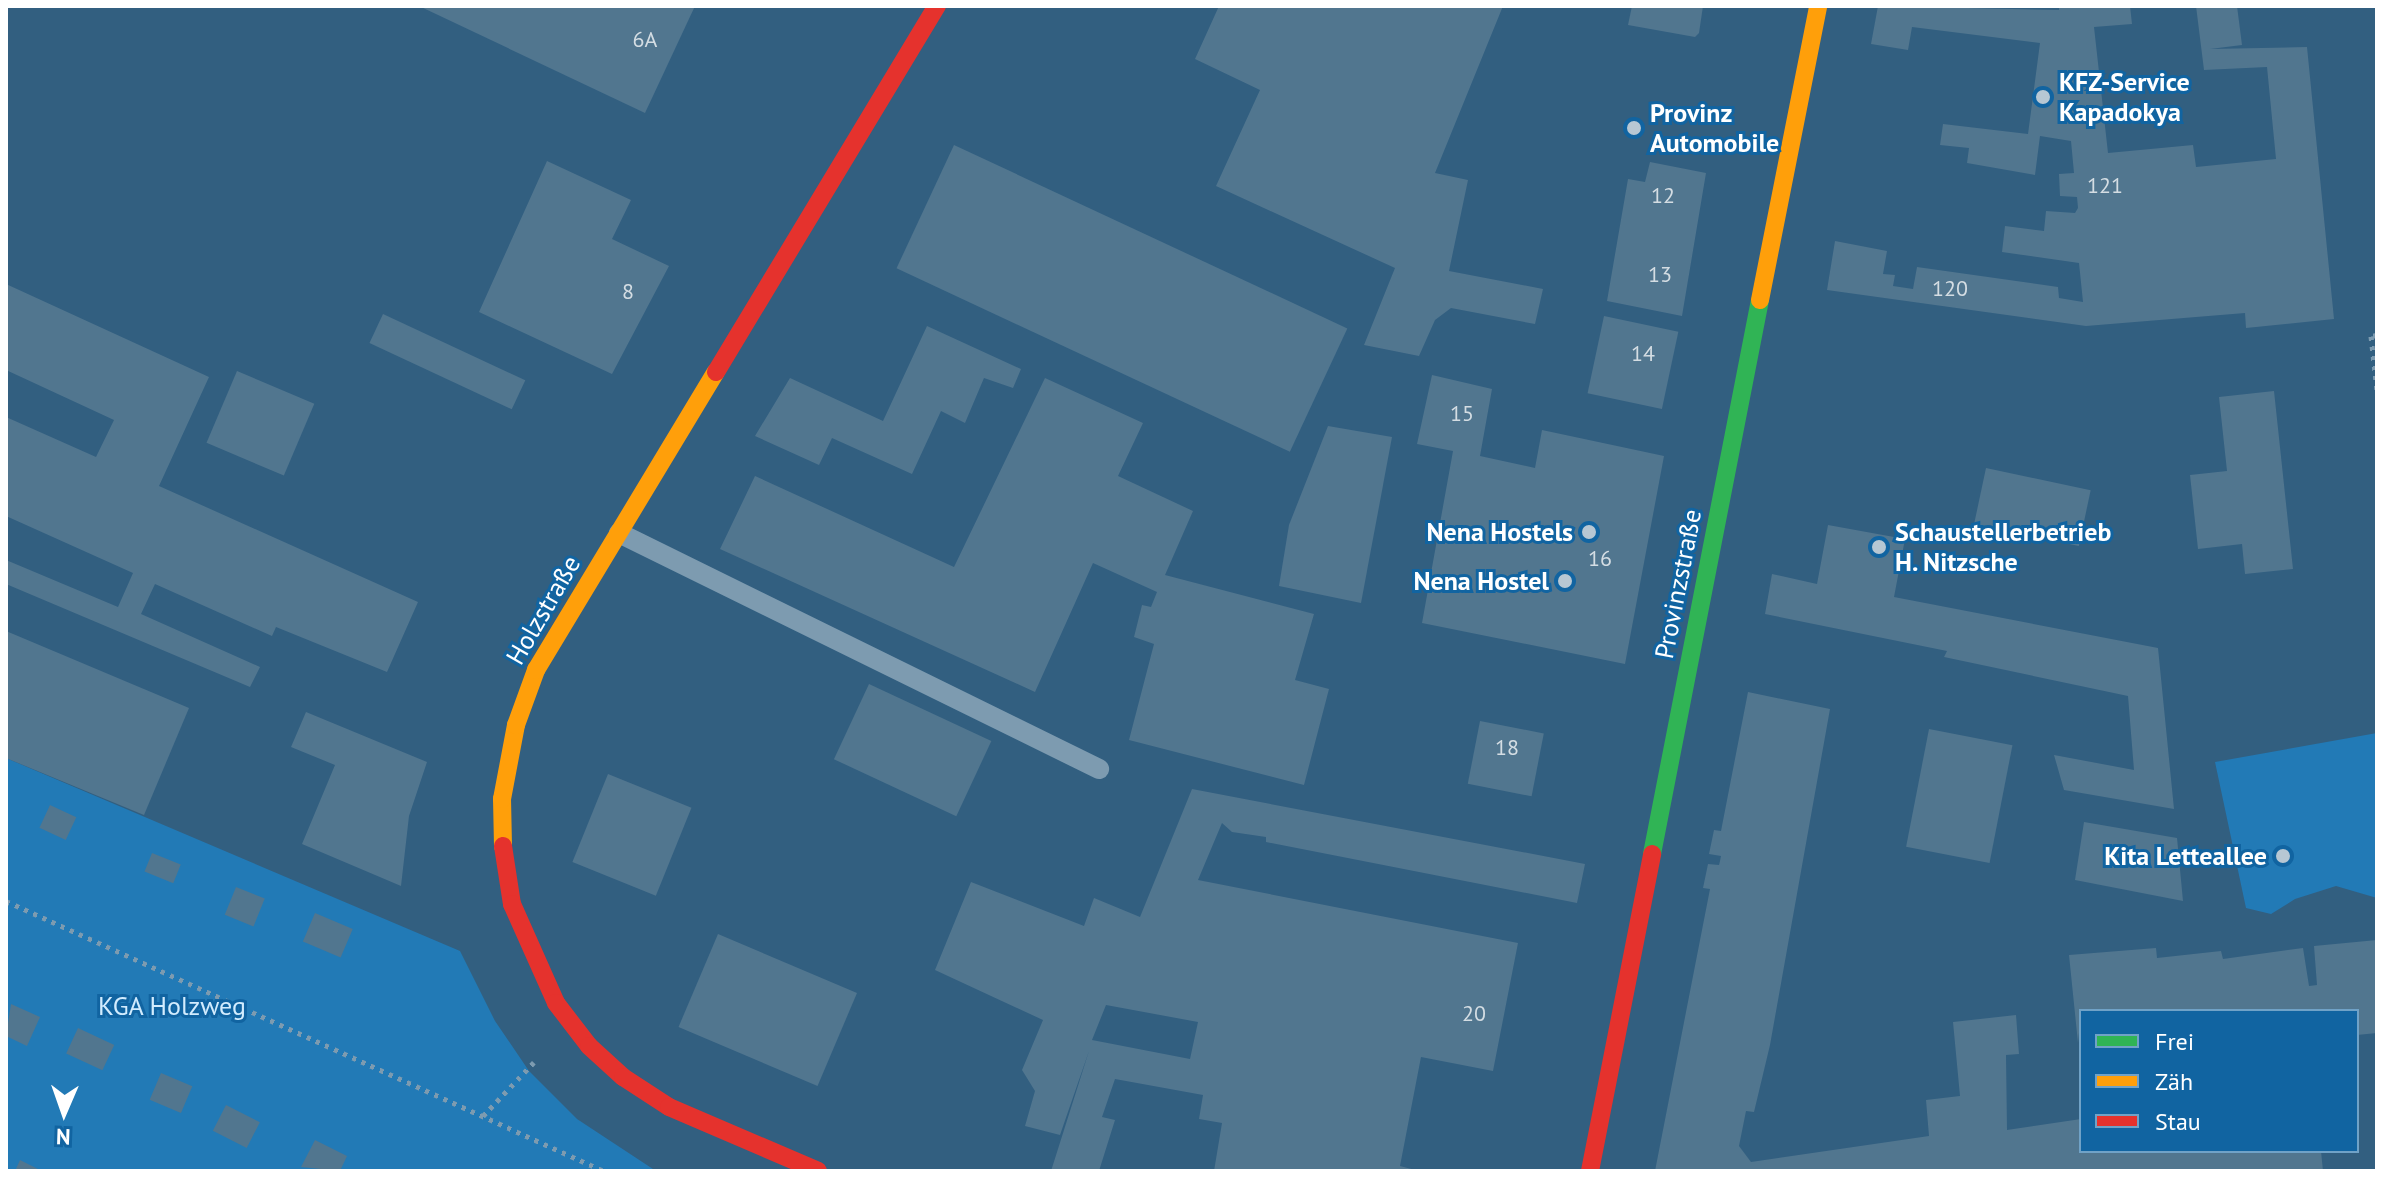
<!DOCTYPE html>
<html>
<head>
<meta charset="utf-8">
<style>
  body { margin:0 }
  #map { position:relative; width:2383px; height:1177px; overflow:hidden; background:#325f80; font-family:"PT Sans",sans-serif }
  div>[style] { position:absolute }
  .green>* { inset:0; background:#227ab6 }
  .building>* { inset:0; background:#51768f; transform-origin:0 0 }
  .path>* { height:5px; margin-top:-2.5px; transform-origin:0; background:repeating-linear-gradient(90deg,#7d9bb0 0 4px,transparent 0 10px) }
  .lane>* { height:20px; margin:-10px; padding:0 10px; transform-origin:10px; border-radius:10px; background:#7d9bb0 }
  .fast>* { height:18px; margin:-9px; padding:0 9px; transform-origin:9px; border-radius:9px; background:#30b455 }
  .slow>* { height:18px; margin:-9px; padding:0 9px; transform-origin:9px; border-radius:9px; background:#ff9f0a }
  .jam>* { height:18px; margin:-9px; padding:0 9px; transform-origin:9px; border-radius:9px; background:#e5322d }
  .dots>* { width:22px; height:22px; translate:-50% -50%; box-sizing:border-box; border:4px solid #1164a1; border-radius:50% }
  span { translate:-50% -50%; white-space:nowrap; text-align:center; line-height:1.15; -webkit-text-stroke:6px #1164a1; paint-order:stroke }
  .number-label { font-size:22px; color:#d4dde3 }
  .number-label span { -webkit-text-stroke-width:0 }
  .poi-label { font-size:26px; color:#fff; font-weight:700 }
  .left { translate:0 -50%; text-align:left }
  .right { translate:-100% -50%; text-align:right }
  .street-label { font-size:26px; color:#fff }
  .park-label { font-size:26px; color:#d2ecfe }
  .frame { position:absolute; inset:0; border:8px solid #fff; pointer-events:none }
  .legend { position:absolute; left:2079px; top:1009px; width:280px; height:144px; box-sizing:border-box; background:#1164a1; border:2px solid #70a2c7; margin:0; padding:10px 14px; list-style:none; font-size:24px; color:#fff }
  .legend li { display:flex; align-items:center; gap:16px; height:40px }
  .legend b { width:40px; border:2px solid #70a2c7 }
  .north { position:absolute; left:24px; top:1073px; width:80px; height:80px; -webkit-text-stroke:6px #1164a1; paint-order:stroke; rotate:182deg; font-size:22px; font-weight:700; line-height:32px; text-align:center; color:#fff }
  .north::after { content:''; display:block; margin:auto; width:28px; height:36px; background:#fff; clip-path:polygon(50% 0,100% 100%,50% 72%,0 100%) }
</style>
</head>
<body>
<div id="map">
  <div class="green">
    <div style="clip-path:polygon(2377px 733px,2377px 898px,2336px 886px,2295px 899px,2271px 914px,2246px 908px,2215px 762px)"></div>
    <div style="clip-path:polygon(6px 758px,460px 951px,495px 1021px,529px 1071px,577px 1119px,656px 1171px,6px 1171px)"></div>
  </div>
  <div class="building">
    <div style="clip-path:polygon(419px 6px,695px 6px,645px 113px)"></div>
    <div style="clip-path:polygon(1219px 6px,1503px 6px,1435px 173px,1468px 180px,1449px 271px,1543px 289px,1535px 324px,1451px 308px,1435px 320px,1419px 356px,1364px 345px,1395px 268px,1216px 186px,1260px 90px,1195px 59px)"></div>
    <div style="clip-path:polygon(1632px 6px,1703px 6px,1699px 33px,1695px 37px,1628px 25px)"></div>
    <div style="clip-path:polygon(1878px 6px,2059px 10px,2059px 6px,2130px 6px,2132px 24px,2094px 27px,2108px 153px,2193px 145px,2196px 167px,2276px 159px,2267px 67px,2204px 70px,2196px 6px,2237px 6px,2242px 45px,2210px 49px,2307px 47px,2334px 319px,2246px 328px,2245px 313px,2086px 326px,1827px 290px,1835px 241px,1887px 251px,1883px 274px,1895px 275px,1893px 286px,1913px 289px,1917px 267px,2058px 287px,2059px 298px,2083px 302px,2079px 263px,2002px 252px,2005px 226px,2044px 231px,2046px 211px,2075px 213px,2078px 208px,2077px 197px,2060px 196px,2059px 174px,2074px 173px,2071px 141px,2040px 136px,2035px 175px,1967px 163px,1969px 148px,1940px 145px,1943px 124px,2028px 134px,2040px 43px,1912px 27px,1908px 50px,1871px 44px)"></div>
    <div style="left:954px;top:145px;width:434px;height:136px;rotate:25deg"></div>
    <div style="clip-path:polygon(547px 161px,631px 200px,612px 239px,669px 266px,612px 374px,479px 312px)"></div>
    <div style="clip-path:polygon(1650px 162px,1706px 173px,1682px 316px,1607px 301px,1628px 179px,1645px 182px)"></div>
    <div style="clip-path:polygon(6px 284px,209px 377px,159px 486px,418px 602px,387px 672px,276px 627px,272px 636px,155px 584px,141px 614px,260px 667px,250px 687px,6px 584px,6px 560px,118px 607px,133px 573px,6px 516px,6px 417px,96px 457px,114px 420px,6px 370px)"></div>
    <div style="left:383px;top:314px;width:157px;height:32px;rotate:25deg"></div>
    <div style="left:1604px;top:316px;width:76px;height:79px;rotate:12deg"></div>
    <div style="clip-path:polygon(927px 326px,1021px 369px,1013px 388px,984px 378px,965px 423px,941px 411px,912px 474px,832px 438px,819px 465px,755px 436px,790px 378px,883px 421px)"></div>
    <div style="left:237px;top:371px;width:84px;height:78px;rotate:23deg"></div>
    <div style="clip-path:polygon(1432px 375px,1492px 389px,1480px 456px,1535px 468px,1542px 430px,1664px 456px,1625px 664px,1422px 623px,1453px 451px,1417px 444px)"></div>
    <div style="clip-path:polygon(1045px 378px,1143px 423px,1118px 476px,1193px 511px,1165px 575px,1314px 614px,1295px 680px,1329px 689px,1304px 785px,1129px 740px,1154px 644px,1134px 637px,1142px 605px,1151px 607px,1157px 592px,1093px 563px,1035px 692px,720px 549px,755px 476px,954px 567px)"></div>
    <div style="clip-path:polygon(2274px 391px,2293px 569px,2245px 574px,2242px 544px,2198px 549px,2190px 475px,2227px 471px,2219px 397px)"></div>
    <div style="clip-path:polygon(1328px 426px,1392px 437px,1361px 603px,1279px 586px,1289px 525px)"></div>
    <div style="left:1986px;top:468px;width:107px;height:57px;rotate:12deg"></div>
    <div style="clip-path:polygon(1828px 525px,1905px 539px,1894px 597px,2158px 648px,2174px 809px,2064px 790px,2054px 755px,2134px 770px,2128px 696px,1944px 657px,1947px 651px,1765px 614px,1772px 574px,1817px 584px)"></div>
    <div style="clip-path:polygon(6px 631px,189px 708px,144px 815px,6px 758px)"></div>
    <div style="left:869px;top:684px;width:135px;height:83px;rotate:25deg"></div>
    <div style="clip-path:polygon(1748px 692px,1830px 709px,1770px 1045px,1754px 1112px,1746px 1111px,1739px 1146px,1751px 1162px,1929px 1136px,1926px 1100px,1960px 1096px,1953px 1022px,2016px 1015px,2019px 1054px,2006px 1055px,2007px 1130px,2081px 1119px,2081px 1151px,2321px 1151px,2323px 1171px,1655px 1171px,1710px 889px,1703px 888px,1708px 864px,1719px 865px,1720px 861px,1721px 856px,1709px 854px,1714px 830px,1721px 831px)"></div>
    <div style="clip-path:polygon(306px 712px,427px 762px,409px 816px,401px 886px,302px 844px,335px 765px,291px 747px)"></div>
    <div style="left:1480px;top:721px;width:65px;height:64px;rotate:11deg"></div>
    <div style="left:1929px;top:729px;width:85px;height:120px;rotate:11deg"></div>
    <div style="left:608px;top:774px;width:90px;height:95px;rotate:22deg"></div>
    <div style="clip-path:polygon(evenodd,1192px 789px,1585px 864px,1577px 903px,1266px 842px,1266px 837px,1232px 832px,1222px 823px,1198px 880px,1518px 943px,1493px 1071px,1421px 1057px,1400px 1166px,1419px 1171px,1214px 1171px,1222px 1123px,1199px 1119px,1203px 1095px,1115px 1079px,1102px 1117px,1115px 1120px,1099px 1171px,1051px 1171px,1089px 1051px,1060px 1135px,1025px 1126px,1035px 1091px,1022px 1070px,1043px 1020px,935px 970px,971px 882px,1084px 926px,1094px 898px,1140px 917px,1192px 789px,1106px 1005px,1198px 1022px,1190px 1059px,1092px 1040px,1106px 1005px)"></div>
    <div style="left:50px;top:805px;width:29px;height:25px;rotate:25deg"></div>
    <div style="clip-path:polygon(2084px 822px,2177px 838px,2183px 901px,2075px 880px)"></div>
    <div style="left:152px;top:853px;width:31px;height:20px;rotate:22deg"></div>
    <div style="left:236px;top:887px;width:31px;height:30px;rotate:22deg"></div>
    <div style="left:315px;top:913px;width:41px;height:31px;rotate:23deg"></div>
    <div style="left:718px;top:934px;width:151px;height:101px;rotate:23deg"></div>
    <div style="clip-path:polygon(2377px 940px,2377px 1033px,2357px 1035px,2357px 1011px,2081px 1011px,2078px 1043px,2069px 955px,2156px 948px,2157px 958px,2221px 951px,2223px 959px,2303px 948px,2309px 986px,2317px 985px,2314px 946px)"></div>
    <div style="clip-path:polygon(11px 1004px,40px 1017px,27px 1046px,6px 1036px)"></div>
    <div style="left:78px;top:1028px;width:40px;height:28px;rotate:25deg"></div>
    <div style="left:161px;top:1073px;width:34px;height:29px;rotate:23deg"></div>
    <div style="left:226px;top:1105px;width:38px;height:29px;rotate:27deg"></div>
    <div style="clip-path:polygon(315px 1140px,347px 1156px,340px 1171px,301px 1167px)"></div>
    <div style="clip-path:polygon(20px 1160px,42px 1171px,15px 1171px)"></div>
  </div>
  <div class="path">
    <div style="left:2377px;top:335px;width:6px;rotate:171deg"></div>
    <div style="left:2371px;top:336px;width:54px;rotate:83.7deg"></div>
    <div style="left:6px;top:901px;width:656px;rotate:24.3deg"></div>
    <div style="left:483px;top:1116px;width:74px;rotate:-46.6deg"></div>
  </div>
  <div class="lane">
    <div style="left:619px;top:533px;width:535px;rotate:26.18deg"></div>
  </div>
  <div class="fast">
    <div style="left:1652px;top:854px;width:564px;rotate:-78.97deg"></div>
  </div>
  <div class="slow">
    <div style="left:1760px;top:300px;width:300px;rotate:-78.8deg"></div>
    <div style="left:503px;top:846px;width:47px;rotate:-91.2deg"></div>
    <div style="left:502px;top:799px;width:75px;rotate:-79.3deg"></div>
    <div style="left:516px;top:725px;width:59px;rotate:-70deg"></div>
    <div style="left:536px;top:670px;width:348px;rotate:-58.9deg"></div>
  </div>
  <div class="jam">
    <div style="left:716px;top:372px;width:428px;rotate:-58.9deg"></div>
    <div style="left:503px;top:846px;width:59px;rotate:81.2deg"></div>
    <div style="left:512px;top:904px;width:108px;rotate:66deg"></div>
    <div style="left:556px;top:1003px;width:54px;rotate:52.5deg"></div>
    <div style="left:589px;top:1046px;width:46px;rotate:42.4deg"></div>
    <div style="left:623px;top:1077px;width:55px;rotate:33.1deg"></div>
    <div style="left:669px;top:1107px;width:162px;rotate:23.2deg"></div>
    <div style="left:1590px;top:1171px;width:323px;rotate:-78.9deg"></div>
  </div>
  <div class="dots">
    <div style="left:2043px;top:97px;background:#b7c7d3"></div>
    <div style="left:1634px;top:128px;background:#b7c7d3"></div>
    <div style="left:1589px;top:532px;background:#b7c7d3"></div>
    <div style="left:1879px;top:547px;background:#b7c7d3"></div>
    <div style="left:1565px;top:581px;background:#b7c7d3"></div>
    <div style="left:2283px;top:856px;background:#b7c7d3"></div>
  </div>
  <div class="number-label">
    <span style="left:645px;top:40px">6A</span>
    <span style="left:2105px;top:186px">121</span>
    <span style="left:1663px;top:196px">12</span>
    <span style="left:1660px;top:275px">13</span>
    <span style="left:1950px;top:289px">120</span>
    <span style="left:628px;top:292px">8</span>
    <span style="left:1643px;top:354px">14</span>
    <span style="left:1462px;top:414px">15</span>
    <span style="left:1600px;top:559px">16</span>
    <span style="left:1507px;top:748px">18</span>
    <span style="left:1474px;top:1014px">20</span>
  </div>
  <div class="poi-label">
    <span class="left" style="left:2059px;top:97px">KFZ-Service<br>Kapadokya</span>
    <span class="left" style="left:1650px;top:128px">Provinz<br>Automobile</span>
    <span class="right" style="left:1573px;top:532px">Nena Hostels</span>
    <span class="left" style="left:1895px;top:547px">Schaustellerbetrieb<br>H. Nitzsche</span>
    <span class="right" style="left:1549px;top:581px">Nena Hostel</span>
    <span class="right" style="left:2267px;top:856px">Kita Letteallee</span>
  </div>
  <div class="street-label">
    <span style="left:1678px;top:584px;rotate:-79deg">Provinzstraße</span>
    <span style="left:543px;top:610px;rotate:-60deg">Holzstraße</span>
  </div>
  <div class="park-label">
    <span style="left:172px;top:1006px">KGA Holzweg</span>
  </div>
  <div class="frame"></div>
  <ul class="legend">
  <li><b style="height:10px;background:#30b455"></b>Frei</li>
  <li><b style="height:10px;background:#ff9f0a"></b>Zäh</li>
  <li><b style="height:10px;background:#e5322d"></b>Stau</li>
  </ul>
  <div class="north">N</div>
</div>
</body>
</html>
